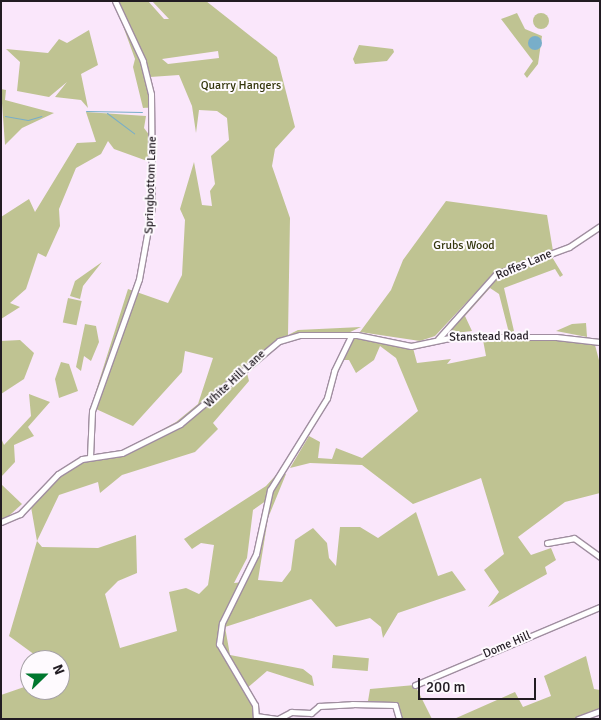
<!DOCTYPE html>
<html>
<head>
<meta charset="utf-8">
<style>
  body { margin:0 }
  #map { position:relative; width:601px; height:720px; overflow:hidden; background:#fae7fb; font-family:Signika,sans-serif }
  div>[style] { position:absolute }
  .green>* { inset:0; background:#bfc392; transform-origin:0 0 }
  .round { border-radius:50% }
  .water>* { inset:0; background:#78aec9 }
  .stream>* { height:1px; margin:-0.5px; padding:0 0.5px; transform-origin:0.5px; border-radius:0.5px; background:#78aec9 }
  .roads { filter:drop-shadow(1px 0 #a08ea0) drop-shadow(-1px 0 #a08ea0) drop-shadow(0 1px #a08ea0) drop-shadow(0 -1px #a08ea0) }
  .minor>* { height:5px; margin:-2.5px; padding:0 2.5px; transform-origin:2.5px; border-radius:2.5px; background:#fff }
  span { translate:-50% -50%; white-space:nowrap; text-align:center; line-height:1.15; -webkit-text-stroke:4px #fefafe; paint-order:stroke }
  .park-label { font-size:12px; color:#34360d }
  .street-label { font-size:12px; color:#221c23 }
  .frame { position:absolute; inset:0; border:2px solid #221c23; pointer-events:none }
  .north { position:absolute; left:20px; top:650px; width:50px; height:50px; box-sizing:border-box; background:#fefafe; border:1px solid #a6a1a6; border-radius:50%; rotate:68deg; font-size:14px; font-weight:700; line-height:20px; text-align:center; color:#221c23 }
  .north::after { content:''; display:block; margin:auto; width:18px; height:22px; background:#00772e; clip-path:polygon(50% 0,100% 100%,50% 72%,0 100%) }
  .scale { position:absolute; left:418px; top:678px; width:118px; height:22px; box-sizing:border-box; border:2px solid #221c23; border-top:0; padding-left:6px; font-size:15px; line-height:18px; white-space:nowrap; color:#221c23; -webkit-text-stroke:4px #fefafe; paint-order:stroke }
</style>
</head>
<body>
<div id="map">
  <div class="green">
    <div style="clip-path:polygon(evenodd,114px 1px,148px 1px,164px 19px,169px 19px,152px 1px,206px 1px,277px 57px,295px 127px,275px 149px,272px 166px,290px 218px,288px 335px,298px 330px,361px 327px,348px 333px,288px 335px,247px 373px,249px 381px,213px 423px,218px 429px,195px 452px,122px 475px,100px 493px,98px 482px,59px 495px,37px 541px,42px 547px,98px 548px,136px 535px,137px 573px,118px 581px,105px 594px,120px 648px,177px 631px,169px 592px,186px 588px,199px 594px,208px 585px,214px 545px,201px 543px,192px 549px,184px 539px,266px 486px,276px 475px,286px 474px,268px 518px,258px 580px,282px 582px,291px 570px,295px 540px,313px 528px,327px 543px,329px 558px,336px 566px,340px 527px,360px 527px,378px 538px,416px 512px,438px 576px,452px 571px,466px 590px,398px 613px,383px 638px,381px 627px,370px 618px,336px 627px,311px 599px,225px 627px,230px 655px,303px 669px,312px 676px,314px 686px,267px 671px,246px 689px,255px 705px,256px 719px,1px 719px,1px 695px,30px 685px,30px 690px,60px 690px,60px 660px,35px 660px,35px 655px,9px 636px,37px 541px,31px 507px,56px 478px,82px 462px,127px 449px,176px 422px,198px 404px,213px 358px,185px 351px,182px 372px,133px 426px,96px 409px,89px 413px,128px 289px,168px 303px,182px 275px,185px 220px,180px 209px,194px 162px,202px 205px,212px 206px,210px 191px,215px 184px,211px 156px,229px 140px,227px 118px,217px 111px,199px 110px,196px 133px,192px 106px,179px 75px,150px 77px,154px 107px,143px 108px,133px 67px,135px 59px,114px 1px,218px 51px,219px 58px,168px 64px,162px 59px,218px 51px,114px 1px,270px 498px,259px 555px,245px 582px,234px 583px,247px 558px,253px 510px,270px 498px)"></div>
    <div style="clip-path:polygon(517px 13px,525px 29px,542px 36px,538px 64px,527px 78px,524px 74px,533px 61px,501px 19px)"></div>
    <div class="round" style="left:533px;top:13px;width:16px;height:16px"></div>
    <div style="clip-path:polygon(89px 30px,98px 65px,81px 74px,88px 108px,81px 100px,55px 97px,67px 82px,49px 97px,17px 91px,20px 62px,6px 49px,48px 53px,59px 39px,67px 43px)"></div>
    <div style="clip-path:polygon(359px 45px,393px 49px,394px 52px,387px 61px,355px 64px,353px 59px)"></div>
    <div style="clip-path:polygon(1px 89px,6px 90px,5px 100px,54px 113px,22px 128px,5px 145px)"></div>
    <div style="clip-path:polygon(86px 112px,146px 116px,144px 128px,150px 136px,150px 162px,114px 149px,108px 141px,101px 154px,76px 168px,59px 209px,60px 226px,46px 257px,38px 253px,26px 289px,10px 303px,20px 307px,1px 319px,1px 217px,29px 199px,35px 212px,77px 143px,96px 142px)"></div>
    <div style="clip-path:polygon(446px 201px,547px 215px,553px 251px,495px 272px,435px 336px,420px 341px,360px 332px,391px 290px,403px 260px)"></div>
    <div style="clip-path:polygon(552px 257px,563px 275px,560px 277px,555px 269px,504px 288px,514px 331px,509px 333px,499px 294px,490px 288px,465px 316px,472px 331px,447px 334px,496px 276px)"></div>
    <div style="clip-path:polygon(102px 262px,83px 286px,80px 299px,70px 296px,75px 281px)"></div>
    <div style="left:68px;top:298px;width:14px;height:25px;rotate:12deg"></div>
    <div style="clip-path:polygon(586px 323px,587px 337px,556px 331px,572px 324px)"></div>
    <div style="clip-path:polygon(85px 324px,96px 326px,99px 342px,91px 361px,84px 356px,81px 371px,76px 367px)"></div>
    <div style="clip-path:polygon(352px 338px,413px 348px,417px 363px,451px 359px,447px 364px,486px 356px,483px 340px,551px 338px,595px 345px,600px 364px,600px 493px,565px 502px,518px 537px,531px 555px,551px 548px,556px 560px,545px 567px,547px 574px,488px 607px,499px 592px,484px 570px,504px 554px,481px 478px,413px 504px,362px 465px,310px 463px,290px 468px,309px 436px,320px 442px,318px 458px,332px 459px,336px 448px,362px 458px,418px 411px,396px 358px,380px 346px,374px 360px,356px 373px,349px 360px,341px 360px)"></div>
    <div style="clip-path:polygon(20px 340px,34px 353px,24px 379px,1px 394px,1px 341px)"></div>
    <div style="clip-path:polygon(61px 362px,69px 364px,78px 391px,59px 398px,55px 379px)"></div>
    <div style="clip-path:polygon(29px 394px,50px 402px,28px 427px,34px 436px,14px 445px,15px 462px,1px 477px,1px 438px,4px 445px,31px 416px)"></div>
    <div style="clip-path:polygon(1px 484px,22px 504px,1px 523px)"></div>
    <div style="left:333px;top:655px;width:36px;height:13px;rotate:5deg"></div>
    <div style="clip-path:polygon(586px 656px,594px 689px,600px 690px,600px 708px,590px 713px,574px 719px,454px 719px,515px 692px,523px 707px,551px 696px,544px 676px)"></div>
    <div style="clip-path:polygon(415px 685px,432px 719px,400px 719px,399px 703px,368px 701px,370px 689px)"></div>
  </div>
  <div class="water">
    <div class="round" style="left:528px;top:36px;width:14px;height:14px"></div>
  </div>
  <div class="stream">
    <div style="left:86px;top:111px;width:56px;rotate:1deg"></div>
    <div style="left:107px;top:113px;width:34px;rotate:37deg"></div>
    <div style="left:5px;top:116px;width:23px;rotate:10deg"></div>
    <div style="left:28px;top:120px;width:14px;rotate:-17deg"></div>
  </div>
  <div class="roads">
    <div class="minor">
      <div style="left:438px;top:339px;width:87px;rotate:-48.3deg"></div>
      <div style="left:496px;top:274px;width:78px;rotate:-20.3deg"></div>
      <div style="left:569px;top:247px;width:37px;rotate:-34deg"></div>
      <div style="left:90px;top:457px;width:46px;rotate:-87.5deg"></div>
      <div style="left:92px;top:411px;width:140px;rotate:-70.4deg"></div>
      <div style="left:139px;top:279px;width:73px;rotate:-79.8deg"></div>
      <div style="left:152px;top:207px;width:113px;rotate:-90.5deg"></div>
      <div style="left:151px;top:94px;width:34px;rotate:-104deg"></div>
      <div style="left:143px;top:61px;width:66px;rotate:-115deg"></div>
      <div style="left:1px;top:522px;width:21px;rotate:-23deg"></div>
      <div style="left:20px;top:514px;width:55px;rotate:-46.5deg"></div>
      <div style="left:58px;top:474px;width:28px;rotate:-32deg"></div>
      <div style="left:82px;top:459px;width:40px;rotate:-8.5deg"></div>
      <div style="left:122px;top:453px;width:65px;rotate:-26.6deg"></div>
      <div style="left:180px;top:424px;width:129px;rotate:-40deg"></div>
      <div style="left:279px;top:341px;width:22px;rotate:-16deg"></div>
      <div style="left:300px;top:335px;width:57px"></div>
      <div style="left:357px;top:335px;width:55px;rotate:11.5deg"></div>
      <div style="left:411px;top:346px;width:44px;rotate:-11.8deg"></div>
      <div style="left:454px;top:337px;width:102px"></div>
      <div style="left:556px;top:337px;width:44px;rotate:6.5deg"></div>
      <div style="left:547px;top:543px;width:27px;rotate:-10deg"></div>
      <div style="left:574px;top:538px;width:32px;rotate:36deg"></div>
      <div style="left:415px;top:685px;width:201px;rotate:-22.9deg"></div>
      <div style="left:256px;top:716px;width:21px;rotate:8deg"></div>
      <div style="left:256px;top:719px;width:14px;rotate:-94deg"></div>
      <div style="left:255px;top:705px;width:71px;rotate:-120.5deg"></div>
      <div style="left:219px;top:644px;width:21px;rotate:-82deg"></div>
      <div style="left:222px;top:623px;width:77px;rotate:-63.8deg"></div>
      <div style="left:256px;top:554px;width:66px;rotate:-77.7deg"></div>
      <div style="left:270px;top:490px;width:108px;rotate:-58.2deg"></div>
      <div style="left:327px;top:398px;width:28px;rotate:-75deg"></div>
      <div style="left:334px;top:371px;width:39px;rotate:-64deg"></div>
      <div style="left:278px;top:719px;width:15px;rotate:-28deg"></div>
      <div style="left:291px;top:712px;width:20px;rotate:3deg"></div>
      <div style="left:311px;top:713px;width:11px;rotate:-41deg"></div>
      <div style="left:319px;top:706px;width:33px;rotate:-3deg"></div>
      <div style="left:352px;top:704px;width:43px;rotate:1.3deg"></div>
      <div style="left:395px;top:705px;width:15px;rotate:74deg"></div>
      <div style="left:578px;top:719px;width:23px;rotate:-20deg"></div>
    </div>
  </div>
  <div class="park-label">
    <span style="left:241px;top:86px">Quarry Hangers</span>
    <span style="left:464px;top:246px">Grubs Wood</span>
  </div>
  <div class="street-label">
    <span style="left:151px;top:185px;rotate:-88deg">Springbottom Lane</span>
    <span style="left:524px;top:265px;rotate:-23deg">Roffes Lane</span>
    <span style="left:489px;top:337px;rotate:-1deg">Stanstead Road</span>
    <span style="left:235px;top:379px;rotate:-43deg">White Hill Lane</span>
    <span style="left:507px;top:645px;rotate:-23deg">Dome Hill</span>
  </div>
  <div class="frame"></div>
  <div class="north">N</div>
  <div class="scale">200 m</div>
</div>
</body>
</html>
